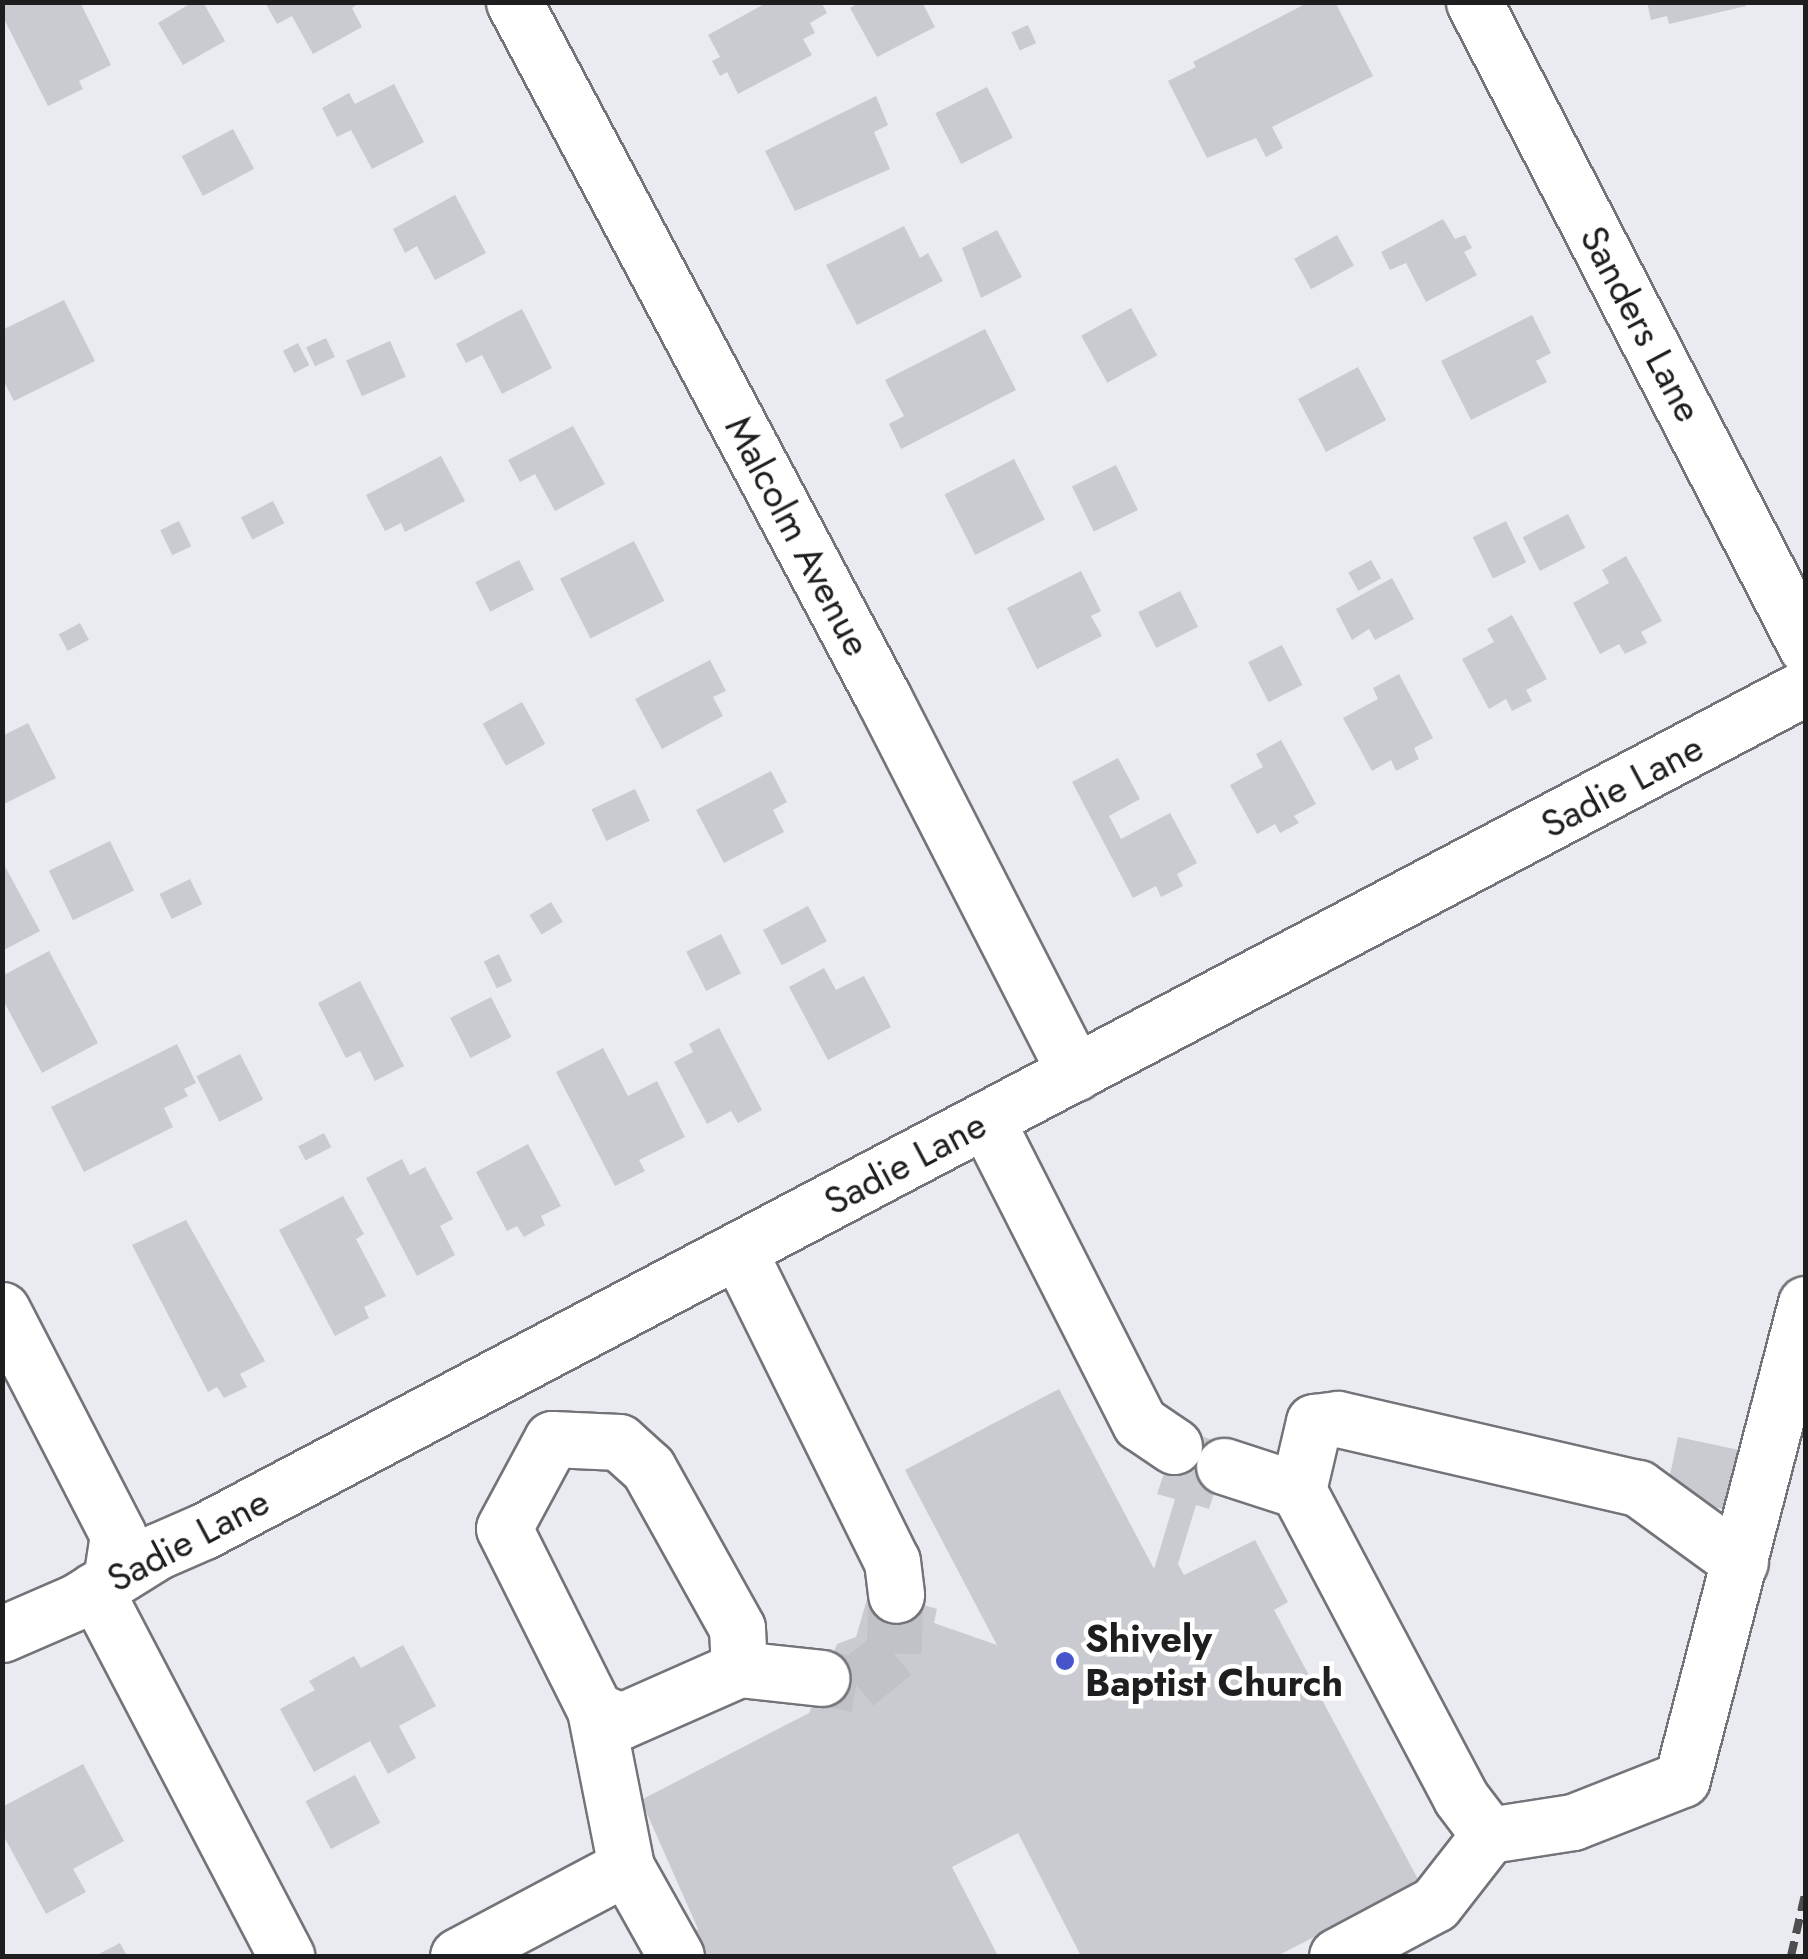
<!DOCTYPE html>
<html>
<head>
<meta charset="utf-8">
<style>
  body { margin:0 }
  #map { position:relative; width:1808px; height:1959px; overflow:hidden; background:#eaebf1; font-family:Jost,sans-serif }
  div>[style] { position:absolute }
  .building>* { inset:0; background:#c9cbd1; transform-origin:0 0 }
  .minor-tunnel>* { height:55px; margin-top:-27.5px; transform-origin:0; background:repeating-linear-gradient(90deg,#c1c2c7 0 55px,transparent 0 83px) }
  .roads { filter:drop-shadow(2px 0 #737479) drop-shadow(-2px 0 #737479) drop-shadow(0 2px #737479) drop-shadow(0 -2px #737479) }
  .minor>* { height:55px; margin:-27.5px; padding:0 27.5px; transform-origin:27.5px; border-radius:27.5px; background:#fff }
  .rail>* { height:8px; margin-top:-4px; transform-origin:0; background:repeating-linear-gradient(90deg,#4e4e51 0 15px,transparent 0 23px) }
  .dots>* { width:28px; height:28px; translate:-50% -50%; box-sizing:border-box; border:5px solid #fff; border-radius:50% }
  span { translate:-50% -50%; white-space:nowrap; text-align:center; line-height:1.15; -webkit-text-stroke:9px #fff; paint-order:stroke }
  .street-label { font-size:38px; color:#1e1e20 }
  .poi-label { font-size:38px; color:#1e1e20; font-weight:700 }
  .left { translate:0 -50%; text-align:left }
  .frame { position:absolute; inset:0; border:5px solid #1e1e20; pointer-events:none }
</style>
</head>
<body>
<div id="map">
  <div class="building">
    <div style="clip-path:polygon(2px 2px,80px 2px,111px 65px,79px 81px,83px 89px,48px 106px,2px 15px)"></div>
    <div style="clip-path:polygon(193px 2px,203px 2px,225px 41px,183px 65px,158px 23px)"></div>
    <div style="clip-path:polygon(361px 2px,352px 8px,362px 27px,313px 54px,292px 16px,277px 24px,266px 4px)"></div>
    <div style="clip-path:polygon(768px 2px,821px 2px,827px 13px,810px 23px,815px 33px,803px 39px,812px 55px,738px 94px,727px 72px,720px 76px,712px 61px,720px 57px,708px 35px)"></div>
    <div style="clip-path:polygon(860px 2px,922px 2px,935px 27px,877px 57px,850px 8px)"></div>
    <div style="clip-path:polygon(1309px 2px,1335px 2px,1373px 76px,1272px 127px,1283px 148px,1266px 157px,1256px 138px,1207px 158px,1168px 81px,1196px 67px,1193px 62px)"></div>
    <div style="clip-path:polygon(1647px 2px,1745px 2px,1746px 6px,1669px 24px,1667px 16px,1651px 20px)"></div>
    <div style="left:1028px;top:25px;width:20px;height:18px;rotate:66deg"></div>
    <div style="clip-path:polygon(394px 84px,424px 142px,372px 169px,351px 130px,337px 137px,322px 108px,349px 93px,355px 104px)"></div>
    <div style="left:987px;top:87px;width:57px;height:58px;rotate:63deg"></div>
    <div style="clip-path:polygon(876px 96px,888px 125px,874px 132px,890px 169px,795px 211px,765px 151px)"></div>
    <div style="left:233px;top:129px;width:45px;height:58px;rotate:62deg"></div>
    <div style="clip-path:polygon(455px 195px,486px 253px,435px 280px,417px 246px,405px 253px,393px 229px)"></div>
    <div style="clip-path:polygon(1443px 219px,1455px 239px,1465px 235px,1472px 248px,1464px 252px,1477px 275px,1426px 302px,1406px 263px,1390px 270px,1381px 252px)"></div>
    <div style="clip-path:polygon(904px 226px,920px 258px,928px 253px,943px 281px,857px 325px,826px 265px)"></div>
    <div style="clip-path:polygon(997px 230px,1022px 277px,981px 298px,962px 248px)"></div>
    <div style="left:1337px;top:235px;width:35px;height:49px;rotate:61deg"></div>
    <div style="clip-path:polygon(64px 300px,95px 361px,14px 401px,2px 378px,2px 330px)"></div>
    <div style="left:1131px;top:308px;width:54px;height:57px;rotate:61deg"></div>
    <div style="clip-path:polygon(522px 309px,552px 368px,502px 394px,482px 355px,466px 363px,456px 344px)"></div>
    <div style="clip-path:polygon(1532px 315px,1551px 353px,1536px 361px,1547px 382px,1471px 420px,1441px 361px)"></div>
    <div style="clip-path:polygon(985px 329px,1016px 390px,901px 449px,889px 424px,904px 416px,885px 380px)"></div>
    <div style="left:326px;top:338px;width:21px;height:22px;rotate:65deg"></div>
    <div style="left:390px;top:341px;width:39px;height:48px;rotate:66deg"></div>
    <div style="left:298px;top:343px;width:25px;height:17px;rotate:63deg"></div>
    <div style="left:1358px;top:367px;width:60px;height:68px;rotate:62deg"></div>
    <div style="clip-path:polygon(573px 426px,605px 484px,555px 511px,535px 474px,520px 482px,508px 460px)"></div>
    <div style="clip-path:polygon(441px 456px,465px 501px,405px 532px,401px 523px,385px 531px,366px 495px)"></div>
    <div style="left:1014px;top:459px;width:68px;height:78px;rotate:63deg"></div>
    <div style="left:1116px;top:465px;width:50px;height:49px;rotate:64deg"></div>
    <div style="left:273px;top:501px;width:25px;height:36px;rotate:63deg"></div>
    <div style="left:1568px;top:514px;width:38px;height:51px;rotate:63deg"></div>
    <div style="left:179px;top:521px;width:28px;height:21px;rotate:64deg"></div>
    <div style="left:1506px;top:521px;width:46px;height:37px;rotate:64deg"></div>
    <div style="left:634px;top:541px;width:67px;height:83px;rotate:63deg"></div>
    <div style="clip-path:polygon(1626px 556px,1662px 621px,1641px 632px,1647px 643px,1625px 654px,1619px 644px,1600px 654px,1573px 603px,1609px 583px,1602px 570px)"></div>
    <div style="left:519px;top:560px;width:33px;height:49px;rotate:63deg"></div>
    <div style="left:1371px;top:560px;width:21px;height:26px;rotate:61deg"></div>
    <div style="clip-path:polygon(1081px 571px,1101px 611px,1091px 616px,1102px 636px,1037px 669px,1007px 608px)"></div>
    <div style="clip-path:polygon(1392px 578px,1414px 619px,1375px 640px,1369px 629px,1352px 640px,1336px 609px)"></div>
    <div style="left:1180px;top:591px;width:40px;height:47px;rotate:63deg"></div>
    <div style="clip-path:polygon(1512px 615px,1547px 679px,1526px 690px,1532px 701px,1512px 711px,1506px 699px,1489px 709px,1462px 659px,1494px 642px,1487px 629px)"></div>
    <div style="left:80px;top:623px;width:19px;height:24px;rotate:62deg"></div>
    <div style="left:1282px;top:645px;width:45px;height:38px;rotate:63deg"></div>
    <div style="clip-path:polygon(710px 660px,726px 691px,713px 697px,723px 716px,662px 749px,635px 699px)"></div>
    <div style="clip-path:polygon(1399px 674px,1433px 738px,1414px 748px,1419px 759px,1396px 771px,1391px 760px,1372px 771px,1343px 718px,1378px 699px,1373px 688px)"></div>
    <div style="left:522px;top:702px;width:48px;height:45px;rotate:61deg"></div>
    <div style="clip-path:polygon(28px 723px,56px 778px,2px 805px,2px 736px)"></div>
    <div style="clip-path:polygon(1281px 740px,1316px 804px,1294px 816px,1299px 823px,1280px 833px,1275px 824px,1257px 834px,1230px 785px,1263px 767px,1256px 754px)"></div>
    <div style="clip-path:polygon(1118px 758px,1140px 799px,1109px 816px,1121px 839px,1170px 813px,1197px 863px,1177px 874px,1183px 886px,1161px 897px,1156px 886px,1133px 898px,1072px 782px)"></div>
    <div style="clip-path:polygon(771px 771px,787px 802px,773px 810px,784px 832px,724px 863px,696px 810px)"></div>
    <div style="left:635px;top:789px;width:35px;height:48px;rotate:65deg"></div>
    <div style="left:110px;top:841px;width:55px;height:68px;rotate:64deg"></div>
    <div style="clip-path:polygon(2px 861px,40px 931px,2px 951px)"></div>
    <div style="left:190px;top:879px;width:28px;height:34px;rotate:64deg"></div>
    <div style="left:551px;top:902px;width:23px;height:25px;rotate:59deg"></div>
    <div style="left:808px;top:906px;width:40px;height:51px;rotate:62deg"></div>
    <div style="left:721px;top:934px;width:44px;height:39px;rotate:63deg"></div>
    <div style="clip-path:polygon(49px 951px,98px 1043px,42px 1073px,2px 998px,2px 976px)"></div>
    <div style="left:499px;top:954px;width:30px;height:17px;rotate:64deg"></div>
    <div style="clip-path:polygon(824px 968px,836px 990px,864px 976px,891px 1027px,828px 1060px,789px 987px)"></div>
    <div style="clip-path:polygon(360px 981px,404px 1066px,375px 1081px,360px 1051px,346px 1058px,318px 1003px)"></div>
    <div style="left:491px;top:997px;width:45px;height:46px;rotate:63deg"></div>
    <div style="clip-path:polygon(719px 1028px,762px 1110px,738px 1123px,731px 1111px,707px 1124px,674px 1062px,693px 1052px,689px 1044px)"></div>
    <div style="clip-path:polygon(177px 1044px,196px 1083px,184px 1089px,188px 1096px,164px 1108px,173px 1127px,84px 1172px,51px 1107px)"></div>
    <div style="clip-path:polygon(603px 1048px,628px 1096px,657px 1081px,685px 1137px,639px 1160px,645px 1171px,615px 1186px,556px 1072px)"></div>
    <div style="left:240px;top:1054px;width:51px;height:49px;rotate:63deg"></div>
    <div style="left:324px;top:1133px;width:16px;height:29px;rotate:63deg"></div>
    <div style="clip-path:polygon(528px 1144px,561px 1206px,541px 1216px,545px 1225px,524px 1237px,517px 1226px,507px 1231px,476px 1172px)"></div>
    <div style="clip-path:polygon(402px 1159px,410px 1175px,425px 1167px,453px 1219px,440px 1226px,455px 1255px,417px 1276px,366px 1178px)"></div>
    <div style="clip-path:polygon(343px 1196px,364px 1234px,356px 1239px,386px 1296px,364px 1307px,369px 1318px,335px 1336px,279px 1230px)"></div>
    <div style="clip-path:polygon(186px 1220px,265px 1361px,240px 1374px,247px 1387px,224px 1398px,217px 1387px,208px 1392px,132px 1245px)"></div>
    <div style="clip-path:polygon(1059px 1389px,1154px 1569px,1175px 1499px,1157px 1494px,1179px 1429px,1229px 1445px,1209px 1509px,1196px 1505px,1178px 1564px,1184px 1575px,1255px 1540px,1288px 1602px,1274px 1610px,1420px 1883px,1277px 1956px,1081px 1956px,1018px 1833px,952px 1867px,998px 1956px,702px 1956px,690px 1933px,698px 1929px,641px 1800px,809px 1713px,837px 1644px,856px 1637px,870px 1589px,937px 1609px,934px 1623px,997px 1645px,905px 1470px)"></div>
    <div style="left:1678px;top:1437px;width:66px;height:61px;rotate:12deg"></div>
    <div style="clip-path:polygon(403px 1645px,436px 1706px,399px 1726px,416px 1758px,388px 1774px,370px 1741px,314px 1772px,280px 1709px,315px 1690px,309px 1681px,354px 1656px,361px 1668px)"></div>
    <div style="clip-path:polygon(83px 1764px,124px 1841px,73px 1869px,86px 1892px,46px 1914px,2px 1833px,2px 1807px)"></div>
    <div style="left:355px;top:1775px;width:54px;height:56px;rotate:62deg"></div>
    <div style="clip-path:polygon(120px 1943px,127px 1956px,95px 1956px)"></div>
  </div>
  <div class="minor-tunnel">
    <div style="left:822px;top:1678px;width:35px;rotate:10deg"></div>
    <div style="left:856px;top:1684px;width:49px;rotate:-39.2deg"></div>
    <div style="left:894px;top:1653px;width:58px;rotate:-88deg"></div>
  </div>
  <div class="roads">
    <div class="minor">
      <div style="left:514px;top:2px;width:789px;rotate:62.04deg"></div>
      <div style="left:884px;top:699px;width:420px;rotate:62.9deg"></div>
      <div style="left:1474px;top:2px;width:725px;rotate:62.73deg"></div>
      <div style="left:986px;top:1120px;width:340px;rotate:63.1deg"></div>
      <div style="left:1140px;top:1423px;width:41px;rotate:34.1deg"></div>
      <div style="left:738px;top:1250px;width:347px;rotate:63.7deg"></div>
      <div style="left:892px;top:1561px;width:34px;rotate:83deg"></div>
      <div style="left:2px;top:1310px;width:253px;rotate:62.7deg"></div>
      <div style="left:118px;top:1535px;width:46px;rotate:98.8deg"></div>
      <div style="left:552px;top:1439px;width:67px;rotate:2.6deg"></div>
      <div style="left:619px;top:1442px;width:39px;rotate:42deg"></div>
      <div style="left:648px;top:1468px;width:183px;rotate:60.9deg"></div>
      <div style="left:737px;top:1628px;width:41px;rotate:87.2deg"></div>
      <div style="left:739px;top:1669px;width:129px;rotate:156.2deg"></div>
      <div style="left:621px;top:1721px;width:28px;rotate:-157deg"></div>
      <div style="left:595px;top:1710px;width:203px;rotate:-116.6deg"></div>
      <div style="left:504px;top:1528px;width:101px;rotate:-61.7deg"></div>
      <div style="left:1224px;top:1466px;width:78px;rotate:18deg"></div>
      <div style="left:1298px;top:1490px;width:348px;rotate:62.1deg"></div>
      <div style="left:1461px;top:1798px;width:46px;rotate:52.9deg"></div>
      <div style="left:1489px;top:1835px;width:85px;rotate:-8.8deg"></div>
      <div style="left:1573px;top:1822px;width:117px;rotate:-21.5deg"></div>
      <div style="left:1682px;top:1779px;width:491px;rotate:-75.4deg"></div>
      <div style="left:1298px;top:1490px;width:70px;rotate:-76.8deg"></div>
      <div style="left:1314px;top:1422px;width:24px;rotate:-7deg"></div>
      <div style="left:1338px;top:1419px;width:308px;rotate:13deg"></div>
      <div style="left:1638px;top:1488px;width:126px;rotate:36deg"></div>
      <div style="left:95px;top:1590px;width:413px;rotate:62.4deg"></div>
      <div style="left:2px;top:1634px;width:81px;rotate:-23.4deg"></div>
      <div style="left:76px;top:1602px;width:97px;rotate:-31.9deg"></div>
      <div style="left:158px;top:1551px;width:50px;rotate:-23.5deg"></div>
      <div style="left:204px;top:1531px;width:1811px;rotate:-27.78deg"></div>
      <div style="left:739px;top:1669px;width:83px;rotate:6.2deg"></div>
      <div style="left:595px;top:1710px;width:160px;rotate:78.8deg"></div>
      <div style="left:626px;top:1867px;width:102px;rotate:60.7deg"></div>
      <div style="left:458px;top:1956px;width:190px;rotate:-27.9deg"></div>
      <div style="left:1337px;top:1956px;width:111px;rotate:-28deg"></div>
      <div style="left:1435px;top:1904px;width:88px;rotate:-52deg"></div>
    </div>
  </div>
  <div class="rail">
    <div style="left:1791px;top:1956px;width:68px;rotate:-77.2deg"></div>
  </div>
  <div class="dots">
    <div style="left:1065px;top:1661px;background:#4755ca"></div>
  </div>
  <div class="street-label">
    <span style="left:1641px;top:324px;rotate:62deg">Sanders Lane</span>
    <span style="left:798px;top:536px;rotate:62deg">Malcolm Avenue</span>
    <span style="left:1622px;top:786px;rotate:-28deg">Sadie Lane</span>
    <span style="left:905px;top:1163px;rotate:-28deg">Sadie Lane</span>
    <span style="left:188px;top:1540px;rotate:-28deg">Sadie Lane</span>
  </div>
  <div class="poi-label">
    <span class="left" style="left:1085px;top:1661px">Shively<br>Baptist Church</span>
  </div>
  <div class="frame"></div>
</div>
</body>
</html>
